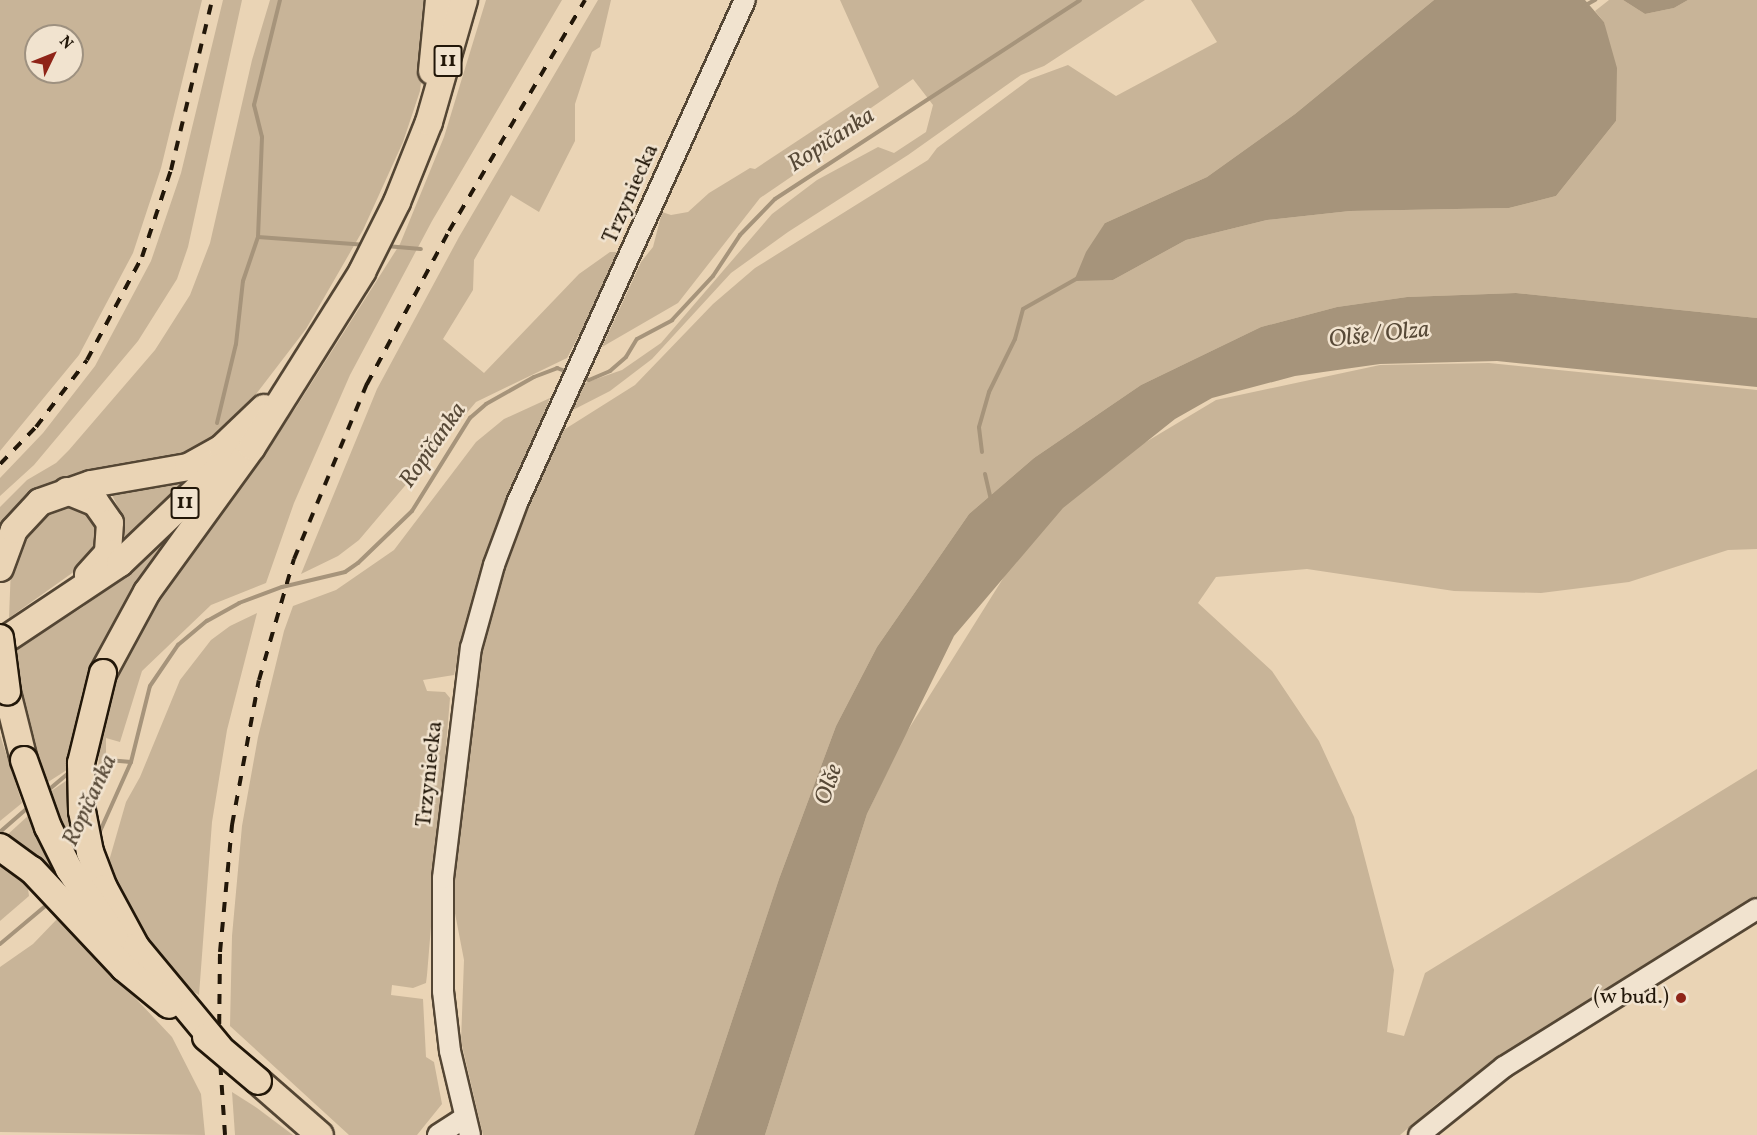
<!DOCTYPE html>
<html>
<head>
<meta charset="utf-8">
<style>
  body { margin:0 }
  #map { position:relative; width:1757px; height:1135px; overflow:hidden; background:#ead4b5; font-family:Vollkorn,serif }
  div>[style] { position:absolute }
  .green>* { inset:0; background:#c8b498 }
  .water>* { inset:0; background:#a6947b }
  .stream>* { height:4px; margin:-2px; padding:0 2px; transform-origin:2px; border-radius:2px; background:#a6947b }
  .roads { filter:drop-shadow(2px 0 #544634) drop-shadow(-2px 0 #544634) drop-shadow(0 2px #544634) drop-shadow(0 -2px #544634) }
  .minor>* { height:20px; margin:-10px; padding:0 10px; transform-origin:10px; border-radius:10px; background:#f1e3cf }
  .major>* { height:26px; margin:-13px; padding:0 13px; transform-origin:13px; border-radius:13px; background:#ead4b5 }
  .rail>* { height:4px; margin-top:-2px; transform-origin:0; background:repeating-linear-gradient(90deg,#221709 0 10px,transparent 0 20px) }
  .bridges { filter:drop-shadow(2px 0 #221709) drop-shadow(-2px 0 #221709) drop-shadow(0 2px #221709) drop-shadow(0 -2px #221709) }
  .major-bridge>* { height:26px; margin:-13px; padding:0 13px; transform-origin:13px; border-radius:13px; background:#ead4b5 }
  .dots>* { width:16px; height:16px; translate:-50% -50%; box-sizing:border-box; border:3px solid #f1e3cf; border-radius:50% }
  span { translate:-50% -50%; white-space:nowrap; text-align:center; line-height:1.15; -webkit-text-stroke:5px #f1e3cf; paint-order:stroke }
  .shield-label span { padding:2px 4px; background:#f1e3cf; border:2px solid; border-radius:4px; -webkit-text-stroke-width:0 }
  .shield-label { font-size:21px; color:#221709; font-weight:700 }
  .street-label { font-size:22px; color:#221709 }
  .poi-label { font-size:22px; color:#221709 }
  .right { translate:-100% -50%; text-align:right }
  .water-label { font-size:24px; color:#574937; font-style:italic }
  .north { position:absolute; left:24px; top:24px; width:60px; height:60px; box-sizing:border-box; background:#f1e3cf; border:2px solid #9e9180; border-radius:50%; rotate:47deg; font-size:16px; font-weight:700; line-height:24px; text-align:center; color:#221709 }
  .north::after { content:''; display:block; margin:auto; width:21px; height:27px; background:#8f2418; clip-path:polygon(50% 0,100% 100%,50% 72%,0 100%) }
</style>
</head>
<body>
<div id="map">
  <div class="green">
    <div style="clip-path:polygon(evenodd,0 0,202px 0,161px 168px,133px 253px,79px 355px,0 451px,0 0,36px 36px,72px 36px,72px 72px,36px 72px,36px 36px)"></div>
    <div style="clip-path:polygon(223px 0,242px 0,188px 247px,177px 279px,138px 341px,34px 465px,0 496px,0 478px,43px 433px,95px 366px,151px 261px,181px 173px)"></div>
    <div style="clip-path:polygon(270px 0,432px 0,420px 91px,403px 142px,363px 230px,306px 329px,230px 428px,184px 460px,88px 471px,41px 486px,19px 502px,0 527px,0 507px,27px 480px,56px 463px,69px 450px,155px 350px,190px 295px,210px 243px,252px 60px)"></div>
    <div style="clip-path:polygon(486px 0,562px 0,432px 221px,350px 375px,294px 503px,266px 583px,211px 605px,142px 671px,120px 742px,106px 738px,106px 766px,97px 792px,100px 734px,110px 692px,145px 610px,295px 409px,400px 244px,444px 137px)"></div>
    <div style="clip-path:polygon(598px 0,611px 0,600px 47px,592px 52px,575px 104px,575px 141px,539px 212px,511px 195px,474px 260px,473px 290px,443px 339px,484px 373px,579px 274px,610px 252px,617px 252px,587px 320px,567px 358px,476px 402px,359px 540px,338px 556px,301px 574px,377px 389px,459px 237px)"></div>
    <div style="clip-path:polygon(840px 0,1145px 0,1044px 66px,1021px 75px,908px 155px,788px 232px,731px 273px,652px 359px,610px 391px,569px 412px,582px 384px,622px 370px,661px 343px,772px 214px,817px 180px,878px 147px,894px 153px,926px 132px,933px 105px,913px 79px,868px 110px,864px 127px,760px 198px,678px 303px,602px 347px,641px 262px,653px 247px,662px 212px,671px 215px,688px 212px,709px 193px,750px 168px,755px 169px,879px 87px)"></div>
    <div style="clip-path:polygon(1191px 0,1434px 0,1295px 114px,1207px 177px,1105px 223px,1113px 280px,1186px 240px,1267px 220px,1350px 211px,1509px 208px,1556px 196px,1616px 121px,1604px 22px,1595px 11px,1609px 0,1623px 0,1645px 14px,1674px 8px,1688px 0,1757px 0,1757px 318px,1516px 293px,1407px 297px,1337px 307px,1261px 327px,1141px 385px,1034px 458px,969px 514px,877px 647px,836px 726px,779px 879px,694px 1135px,483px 1135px,461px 1041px,464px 960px,453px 903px,464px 771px,484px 640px,496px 596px,533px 494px,562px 431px,635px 385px,713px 304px,755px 268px,928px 160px,937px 148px,1030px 79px,1068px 65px,1116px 96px,1217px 42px)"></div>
    <div style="clip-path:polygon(1489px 363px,1757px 390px,1757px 549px,1728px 550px,1629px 582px,1541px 593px,1454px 591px,1307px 569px,1216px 577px,1198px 603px,1272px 671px,1319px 741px,1354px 817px,1394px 970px,1387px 1032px,1404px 1036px,1425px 973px,1757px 769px,1757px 898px,1440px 1101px,1400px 1135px,765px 1135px,867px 814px,903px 738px,1054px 497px,1216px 400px,1380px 365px)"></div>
    <div style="clip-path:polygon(550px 398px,478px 578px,454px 675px,423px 680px,427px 691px,445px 692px,450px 698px,427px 975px,426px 983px,413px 988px,392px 985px,391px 995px,423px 999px,426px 1057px,434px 1062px,442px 1104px,417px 1135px,349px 1135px,230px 1026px,232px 936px,242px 826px,258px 737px,284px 631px,293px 606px,336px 590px,394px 550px,476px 442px,504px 419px)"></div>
    <div style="clip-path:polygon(181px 483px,169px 499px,125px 537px,124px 519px,111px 493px)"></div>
    <div style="clip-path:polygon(70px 505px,86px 508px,99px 523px,99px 544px,82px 566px,9px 618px,11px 566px,22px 541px,50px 510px)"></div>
    <div style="clip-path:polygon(192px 515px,107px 634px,82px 692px,73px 740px,73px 766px,45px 784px,30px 742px,12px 652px,83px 607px)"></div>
    <div style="clip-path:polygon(257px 613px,227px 730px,212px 822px,199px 995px,189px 989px,146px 939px,129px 911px,109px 861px,126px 802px,140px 777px,180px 680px,211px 640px,230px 626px)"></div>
    <div style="clip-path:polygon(0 735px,22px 803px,0 821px)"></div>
    <div style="clip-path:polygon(73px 776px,79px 842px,72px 849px,47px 794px)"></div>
    <div style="clip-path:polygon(30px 814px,54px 866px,50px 870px,6px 836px)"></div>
    <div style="clip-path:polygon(0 861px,27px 881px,29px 896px,0 921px)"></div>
    <div style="clip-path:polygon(59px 917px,172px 1037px,201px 1094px,205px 1135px,0 1132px,0 967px,33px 944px)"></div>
    <div style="clip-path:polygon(232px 1092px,257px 1108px,293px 1135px,235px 1135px)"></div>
  </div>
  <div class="water">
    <div style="clip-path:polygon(1434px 0,1585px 0,1604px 22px,1617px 68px,1616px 121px,1556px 196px,1509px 208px,1350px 211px,1267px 220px,1186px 240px,1113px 280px,1074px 281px,1086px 252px,1105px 223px,1207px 177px,1295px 114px)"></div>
    <div style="clip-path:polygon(1623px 0,1688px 0,1674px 8px,1645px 14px)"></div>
    <div style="clip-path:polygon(1516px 293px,1757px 318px,1757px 387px,1497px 361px,1380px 364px,1295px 376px,1212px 398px,1175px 419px,1063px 508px,954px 636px,867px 814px,765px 1135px,694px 1135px,779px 879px,836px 726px,877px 647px,969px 514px,1034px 458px,1141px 385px,1261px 327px,1337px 307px,1407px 297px)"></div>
  </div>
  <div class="stream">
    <div style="left:1584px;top:6px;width:13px;rotate:-29deg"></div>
    <div style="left:258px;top:237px;width:109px;rotate:4.2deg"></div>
    <div style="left:386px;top:246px;width:35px;rotate:5deg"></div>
    <div style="left:579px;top:377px;width:10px;rotate:17deg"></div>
    <div style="left:589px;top:380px;width:23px;rotate:-23deg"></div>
    <div style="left:610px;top:371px;width:21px;rotate:-41deg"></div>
    <div style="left:626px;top:357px;width:21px;rotate:-59deg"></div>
    <div style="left:637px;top:339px;width:40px;rotate:-28deg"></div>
    <div style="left:672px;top:320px;width:60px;rotate:-47deg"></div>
    <div style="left:713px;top:276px;width:49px;rotate:-56.6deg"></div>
    <div style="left:740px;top:235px;width:50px;rotate:-45.8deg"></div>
    <div style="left:775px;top:199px;width:364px;rotate:-33.1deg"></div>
    <div style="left:217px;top:423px;width:81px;rotate:-76.5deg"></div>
    <div style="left:236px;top:344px;width:63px;rotate:-83.7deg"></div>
    <div style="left:243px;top:281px;width:46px;rotate:-71.2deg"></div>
    <div style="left:258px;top:237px;width:100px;rotate:-87.7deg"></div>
    <div style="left:262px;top:137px;width:33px;rotate:-104deg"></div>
    <div style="left:254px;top:105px;width:108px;rotate:-76.1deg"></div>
    <div style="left:982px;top:452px;width:25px;rotate:-97deg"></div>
    <div style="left:979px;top:427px;width:36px;rotate:-74deg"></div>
    <div style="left:989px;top:392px;width:59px;rotate:-63.9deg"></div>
    <div style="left:1015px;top:339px;width:31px;rotate:-75deg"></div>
    <div style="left:1023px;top:309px;width:63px;rotate:-29.4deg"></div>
    <div style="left:985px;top:474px;width:26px;rotate:77deg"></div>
    <div style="left:108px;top:760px;width:23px;rotate:5deg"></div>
    <div style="left:46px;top:792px;width:34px;rotate:-40deg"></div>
    <div style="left:0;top:832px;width:41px;rotate:-41.1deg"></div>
    <div style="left:97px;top:838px;width:83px;rotate:-65.9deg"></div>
    <div style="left:131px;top:762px;width:78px;rotate:-76deg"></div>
    <div style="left:150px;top:686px;width:50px;rotate:-55.7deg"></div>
    <div style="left:178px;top:645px;width:38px;rotate:-40deg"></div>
    <div style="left:207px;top:621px;width:37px;rotate:-29deg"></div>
    <div style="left:239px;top:603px;width:46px;rotate:-20.4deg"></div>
    <div style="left:282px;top:587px;width:65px;rotate:-13.4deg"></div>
    <div style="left:345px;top:572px;width:16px;rotate:-35deg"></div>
    <div style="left:358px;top:563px;width:75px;rotate:-43.9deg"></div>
    <div style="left:412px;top:511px;width:110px;rotate:-58.1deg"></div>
    <div style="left:470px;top:418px;width:21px;rotate:-41deg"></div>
    <div style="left:486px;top:404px;width:55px;rotate:-29.4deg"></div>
    <div style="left:534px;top:377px;width:25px;rotate:-21deg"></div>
    <div style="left:557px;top:368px;width:14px;rotate:21deg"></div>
    <div style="left:0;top:944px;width:65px;rotate:-40deg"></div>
  </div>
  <div class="roads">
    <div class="minor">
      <div style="left:438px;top:1135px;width:31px;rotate:-33deg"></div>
      <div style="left:470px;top:1135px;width:86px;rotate:-103.4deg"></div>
      <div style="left:450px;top:1051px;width:60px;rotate:-96.7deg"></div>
      <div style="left:443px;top:991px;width:113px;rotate:-90deg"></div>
      <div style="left:443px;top:878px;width:232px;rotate:-83.1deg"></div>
      <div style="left:471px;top:648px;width:86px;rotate:-74.5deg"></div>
      <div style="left:494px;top:565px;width:66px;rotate:-69.6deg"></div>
      <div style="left:517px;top:503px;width:552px;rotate:-65.62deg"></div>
      <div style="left:1419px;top:1135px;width:109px;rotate:-38.7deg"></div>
      <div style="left:1504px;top:1067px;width:298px;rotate:-32deg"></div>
    </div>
    <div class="major">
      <div style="left:432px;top:71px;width:71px;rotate:-84.4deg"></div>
      <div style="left:67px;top:491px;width:31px;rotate:22deg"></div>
      <div style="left:96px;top:503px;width:24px;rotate:55deg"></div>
      <div style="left:110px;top:523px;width:30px;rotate:94deg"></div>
      <div style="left:108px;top:553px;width:30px;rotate:132deg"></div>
      <div style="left:0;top:568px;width:40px;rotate:-69.8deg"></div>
      <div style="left:14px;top:530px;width:38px;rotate:-47deg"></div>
      <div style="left:40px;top:502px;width:54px;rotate:-19.4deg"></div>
      <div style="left:91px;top:484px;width:98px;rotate:-9.9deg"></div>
      <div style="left:188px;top:467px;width:39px;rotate:-29deg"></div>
      <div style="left:222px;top:448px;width:58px;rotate:-43.6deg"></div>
      <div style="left:0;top:643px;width:144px;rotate:-33.7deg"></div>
      <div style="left:120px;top:563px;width:141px;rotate:-43.6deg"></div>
      <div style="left:103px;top:673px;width:92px;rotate:-61.5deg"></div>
      <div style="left:147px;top:592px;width:179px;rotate:-54.1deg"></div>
      <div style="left:252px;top:447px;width:207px;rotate:-57.8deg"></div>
      <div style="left:362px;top:272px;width:78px;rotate:-63.4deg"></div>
      <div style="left:397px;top:202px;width:86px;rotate:-68.2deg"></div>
      <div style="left:429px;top:122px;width:127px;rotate:-74deg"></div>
      <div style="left:7px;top:692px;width:70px;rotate:76deg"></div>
      <div style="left:258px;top:1081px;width:82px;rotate:41.1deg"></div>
    </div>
  </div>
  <div class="rail">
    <div style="left:0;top:464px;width:52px;rotate:-45.8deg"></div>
    <div style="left:36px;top:427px;width:84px;rotate:-52.7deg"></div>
    <div style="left:87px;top:360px;width:117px;rotate:-61.9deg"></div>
    <div style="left:142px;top:257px;width:92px;rotate:-71.6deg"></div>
    <div style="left:171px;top:170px;width:175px;rotate:-76.4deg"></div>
    <div style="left:225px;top:1135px;width:91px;rotate:-93.8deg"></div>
    <div style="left:219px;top:1044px;width:92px;rotate:-89.4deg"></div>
    <div style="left:220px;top:952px;width:128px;rotate:-84.6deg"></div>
    <div style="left:232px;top:825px;width:147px;rotate:-79.5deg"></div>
    <div style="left:259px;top:680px;width:126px;rotate:-73.9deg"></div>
    <div style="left:294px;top:559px;width:190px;rotate:-67.4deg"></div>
    <div style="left:367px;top:384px;width:174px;rotate:-61.8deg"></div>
    <div style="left:449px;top:231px;width:268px;rotate:-59.5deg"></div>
  </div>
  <div class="bridges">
    <div class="major-bridge">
      <div style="left:0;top:638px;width:54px;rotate:82.6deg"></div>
      <div style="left:103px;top:673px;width:93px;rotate:103.7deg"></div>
      <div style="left:81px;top:763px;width:48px;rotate:88.8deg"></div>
      <div style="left:82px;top:811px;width:42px;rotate:79deg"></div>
      <div style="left:90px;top:852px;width:39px;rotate:69deg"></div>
      <div style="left:104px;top:888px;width:67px;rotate:61.5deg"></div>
      <div style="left:136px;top:947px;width:130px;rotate:50.3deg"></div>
      <div style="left:24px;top:760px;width:71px;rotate:70.3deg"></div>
      <div style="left:48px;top:827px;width:47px;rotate:63.4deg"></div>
      <div style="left:69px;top:869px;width:81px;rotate:56.1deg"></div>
      <div style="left:0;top:847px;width:39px;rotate:36deg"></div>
      <div style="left:32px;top:870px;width:134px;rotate:46.8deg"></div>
      <div style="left:124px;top:968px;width:58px;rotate:39.4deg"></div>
      <div style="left:206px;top:1037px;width:68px;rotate:40.2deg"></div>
    </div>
  </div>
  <div class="dots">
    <div style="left:1681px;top:998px;background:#8f2418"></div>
  </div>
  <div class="shield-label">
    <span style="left:448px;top:61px">11</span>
    <span style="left:185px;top:503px">11</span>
  </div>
  <div class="street-label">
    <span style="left:631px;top:194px;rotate:-66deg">Trzyniecka</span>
    <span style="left:430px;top:774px;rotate:-84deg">Trzyniecka</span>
  </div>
  <div class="poi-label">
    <span class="right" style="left:1669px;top:998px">(w bud.)</span>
  </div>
  <div class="water-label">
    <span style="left:832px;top:141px;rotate:-33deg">Ropičanka</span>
    <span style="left:1379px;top:336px;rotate:-6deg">Olše / Olza</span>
    <span style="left:434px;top:446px;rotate:-55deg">Ropičanka</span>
    <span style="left:830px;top:785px;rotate:-71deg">Olše</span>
    <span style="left:91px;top:801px;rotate:-65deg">Ropičanka</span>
  </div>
  <div class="north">N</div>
</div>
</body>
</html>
